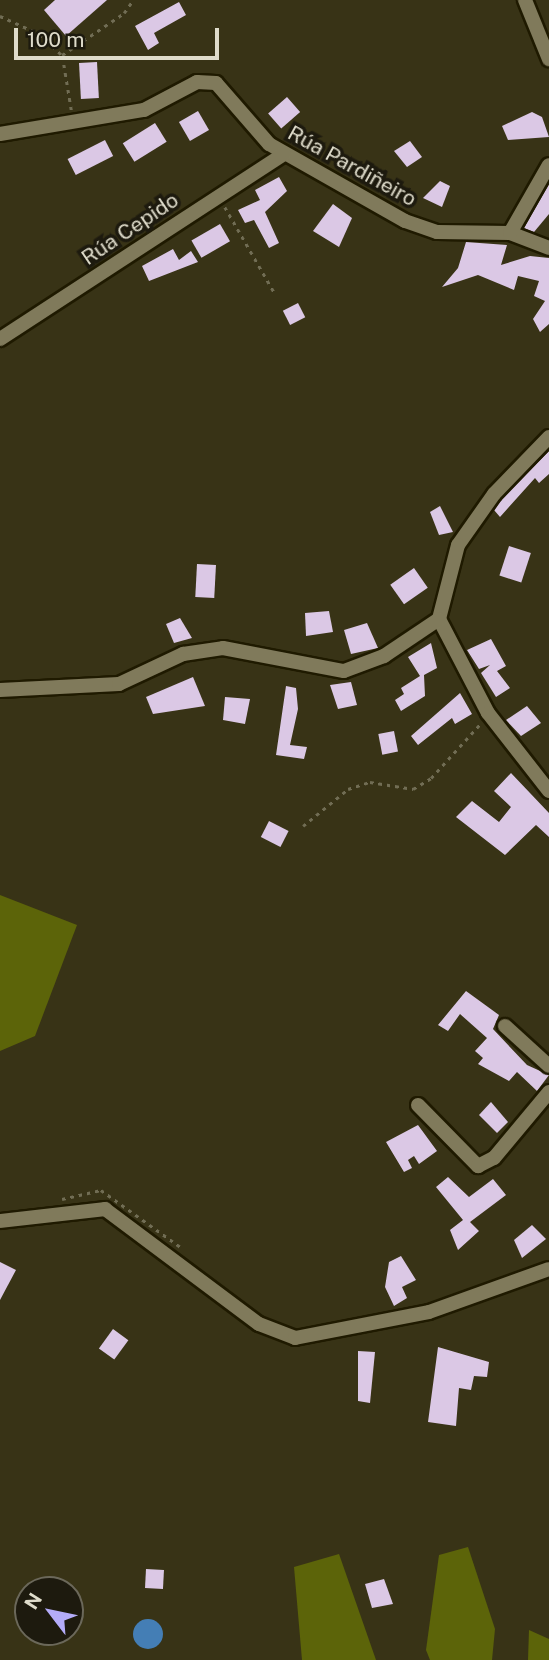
<!DOCTYPE html>
<html>
<head>
<meta charset="utf-8">
<style>
  body { margin:0 }
  #map { position:relative; width:549px; height:1660px; overflow:hidden; background:#383316; font-family:"Public Sans",sans-serif }
  div>[style] { position:absolute }
  .forest>* { inset:0; background:#5c6409 }
  .water>* { inset:0; background:#447eb5 }
  .round { border-radius:50% }
  .building>* { inset:0; background:#dbc8e5; transform-origin:0 0 }
  .path>* { height:2.5px; margin-top:-1.25px; transform-origin:0; background:repeating-linear-gradient(90deg,#716d54 0 3.5px,transparent 0 8.5px) }
  .roads { filter:drop-shadow(2px 0 #1f1a00) drop-shadow(-2px 0 #1f1a00) drop-shadow(0 2px #1f1a00) drop-shadow(0 -2px #1f1a00) }
  .minor>* { height:14px; margin:-7px; padding:0 7px; transform-origin:7px; border-radius:7px; background:#807a5b }
  span { translate:-50% -50%; white-space:nowrap; text-align:center; line-height:1.15; -webkit-text-stroke:7px #1d1a0e; paint-order:stroke }
  .street-label { font-size:21px; color:#dfdccb }
  .north { position:absolute; left:14px; top:1576px; width:70px; height:70px; box-sizing:border-box; background:#1d1a0e; border:2px solid #6b685a; border-radius:50%; rotate:302deg; font-size:19px; font-weight:700; line-height:28px; text-align:center; color:#dfdccb }
  .north::after { content:''; display:block; margin:auto; width:24px; height:32px; background:#b4acf9; clip-path:polygon(50% 0,100% 100%,50% 72%,0 100%) }
  .scale { position:absolute; left:14px; top:28px; width:205px; height:32px; box-sizing:border-box; border:4px solid #dfdccb; border-top:0; padding-left:9px; font-size:21px; line-height:24px; white-space:nowrap; color:#dfdccb; -webkit-text-stroke:5px #1d1a0e; paint-order:stroke }
</style>
</head>
<body>
<div id="map">
  <div class="forest">
    <div style="clip-path:polygon(0 895px,77px 925px,35px 1036px,0 1051px)"></div>
    <div style="clip-path:polygon(468px 1547px,495px 1629px,492px 1660px,430px 1660px,426px 1650px,439px 1555px)"></div>
    <div style="clip-path:polygon(339px 1554px,376px 1660px,302px 1660px,294px 1567px)"></div>
    <div style="clip-path:polygon(529px 1630px,549px 1639px,549px 1660px,528px 1660px)"></div>
  </div>
  <div class="water">
    <div class="round" style="left:133px;top:1619px;width:30px;height:30px"></div>
  </div>
  <div class="building">
    <div style="clip-path:polygon(55px 0,107px 0,66px 36px,44px 10px)"></div>
    <div style="clip-path:polygon(179px 2px,186px 15px,154px 33px,159px 43px,148px 50px,135px 26px)"></div>
    <div style="left:97px;top:62px;width:36px;height:18px;rotate:87deg"></div>
    <div style="left:287px;top:97px;width:20px;height:25px;rotate:49deg"></div>
    <div style="left:198px;top:111px;width:22px;height:22px;rotate:60deg"></div>
    <div style="clip-path:polygon(532px 112px,542px 117px,549px 137px,508px 140px,502px 126px)"></div>
    <div style="left:155px;top:123px;width:22px;height:38px;rotate:58deg"></div>
    <div style="left:105px;top:140px;width:18px;height:42px;rotate:63deg"></div>
    <div style="clip-path:polygon(410px 141px,422px 157px,407px 167px,394px 151px)"></div>
    <div style="clip-path:polygon(279px 177px,287px 191px,265px 212px,279px 243px,269px 248px,254px 220px,245px 223px,238px 210px,260px 200px,255px 190px)"></div>
    <div style="clip-path:polygon(440px 181px,450px 186px,442px 207px,423px 198px)"></div>
    <div style="clip-path:polygon(549px 184px,549px 214px,534px 232px,524px 228px)"></div>
    <div style="clip-path:polygon(333px 204px,352px 218px,339px 247px,313px 231px)"></div>
    <div style="left:220px;top:224px;width:20px;height:33px;rotate:60deg"></div>
    <div style="clip-path:polygon(466px 242px,507px 245px,501px 265px,530px 256px,549px 258px,549px 324px,540px 332px,533px 319px,545px 301px,534px 296px,539px 281px,518px 276px,514px 290px,478px 275px,442px 287px,458px 268px)"></div>
    <div style="clip-path:polygon(173px 249px,179px 260px,191px 251px,198px 262px,149px 281px,142px 266px)"></div>
    <div style="left:298px;top:303px;width:16px;height:17px;rotate:63deg"></div>
    <div style="clip-path:polygon(549px 451px,549px 474px,539px 483px,535px 478px,500px 517px,494px 510px,501px 500px)"></div>
    <div style="clip-path:polygon(440px 506px,453px 532px,439px 535px,430px 512px)"></div>
    <div style="left:509px;top:546px;width:23px;height:31px;rotate:18deg"></div>
    <div style="left:197px;top:564px;width:19px;height:33px;rotate:3deg"></div>
    <div style="left:414px;top:568px;width:24px;height:29px;rotate:55deg"></div>
    <div style="clip-path:polygon(329px 611px,333px 632px,306px 636px,305px 613px)"></div>
    <div style="clip-path:polygon(180px 618px,192px 638px,174px 643px,166px 624px)"></div>
    <div style="clip-path:polygon(367px 623px,378px 648px,351px 654px,344px 630px)"></div>
    <div style="clip-path:polygon(491px 639px,506px 666px,497px 671px,510px 688px,496px 697px,481px 673px,490px 665px,479px 669px,467px 650px)"></div>
    <div style="clip-path:polygon(431px 643px,437px 668px,424px 675px,425px 696px,401px 711px,395px 700px,404px 694px,401px 688px,420px 676px,408px 657px)"></div>
    <div style="clip-path:polygon(193px 677px,205px 706px,153px 714px,146px 697px)"></div>
    <div style="clip-path:polygon(351px 682px,357px 705px,338px 709px,330px 685px)"></div>
    <div style="clip-path:polygon(286px 686px,296px 688px,298px 709px,290px 745px,307px 747px,304px 759px,276px 755px)"></div>
    <div style="clip-path:polygon(460px 693px,472px 714px,455px 724px,452px 718px,418px 745px,411px 736px)"></div>
    <div style="clip-path:polygon(225px 697px,250px 699px,245px 724px,223px 720px)"></div>
    <div style="clip-path:polygon(527px 706px,541px 723px,521px 736px,506px 720px)"></div>
    <div style="left:394px;top:731px;width:21px;height:16px;rotate:79deg"></div>
    <div style="clip-path:polygon(511px 773px,549px 813px,549px 837px,536px 825px,505px 855px,456px 817px,472px 801px,499px 822px,511px 807px,494px 791px)"></div>
    <div style="left:269px;top:821px;width:22px;height:18px;rotate:27deg"></div>
    <div style="clip-path:polygon(466px 991px,499px 1015px,493px 1029px,527px 1065px,549px 1075px,537px 1091px,517px 1072px,509px 1081px,478px 1064px,483px 1058px,475px 1051px,487px 1038px,460px 1014px,448px 1031px,438px 1025px)"></div>
    <div style="clip-path:polygon(491px 1102px,508px 1122px,497px 1133px,479px 1115px)"></div>
    <div style="clip-path:polygon(418px 1125px,437px 1151px,419px 1164px,414px 1156px,408px 1160px,412px 1168px,404px 1172px,386px 1142px)"></div>
    <div style="clip-path:polygon(448px 1177px,469px 1197px,493px 1179px,506px 1195px,470px 1222px,479px 1231px,458px 1250px,450px 1230px,463px 1220px,436px 1187px)"></div>
    <div style="clip-path:polygon(532px 1225px,546px 1239px,522px 1258px,514px 1240px)"></div>
    <div style="clip-path:polygon(401px 1256px,416px 1280px,402px 1287px,407px 1298px,394px 1306px,385px 1287px,389px 1262px)"></div>
    <div style="clip-path:polygon(0 1262px,16px 1270px,0 1300px)"></div>
    <div style="left:113px;top:1329px;width:19px;height:24px;rotate:36deg"></div>
    <div style="clip-path:polygon(438px 1347px,489px 1362px,487px 1377px,474px 1376px,471px 1390px,459px 1388px,456px 1426px,428px 1422px)"></div>
    <div style="clip-path:polygon(358px 1351px,375px 1352px,370px 1403px,358px 1401px)"></div>
    <div style="left:146px;top:1569px;width:18px;height:19px;rotate:3deg"></div>
    <div style="clip-path:polygon(384px 1579px,393px 1604px,372px 1608px,365px 1584px)"></div>
  </div>
  <div class="path">
    <div style="left:0;top:16px;width:44px;rotate:24.2deg"></div>
    <div style="left:40px;top:34px;width:30px;rotate:44deg"></div>
    <div style="left:71px;top:110px;width:56px;rotate:-99.3deg"></div>
    <div style="left:62px;top:55px;width:75px;rotate:-34.1deg"></div>
    <div style="left:124px;top:13px;width:16px;rotate:-55deg"></div>
    <div style="left:225px;top:207px;width:98px;rotate:60deg"></div>
    <div style="left:303px;top:826px;width:58px;rotate:-39.4deg"></div>
    <div style="left:348px;top:789px;width:23px;rotate:-18deg"></div>
    <div style="left:370px;top:782px;width:44px;rotate:9.2deg"></div>
    <div style="left:413px;top:789px;width:21px;rotate:-31deg"></div>
    <div style="left:431px;top:778px;width:74px;rotate:-47.7deg"></div>
    <div style="left:62px;top:1199px;width:40px;rotate:-13deg"></div>
    <div style="left:101px;top:1190px;width:100px;rotate:35.6deg"></div>
  </div>
  <div class="roads">
    <div class="minor">
      <div style="left:525px;top:0;width:64px;rotate:67.9deg"></div>
      <div style="left:0;top:134px;width:146px;rotate:-9.5deg"></div>
      <div style="left:144px;top:110px;width:60px;rotate:-27.8deg"></div>
      <div style="left:197px;top:82px;width:19px;rotate:3deg"></div>
      <div style="left:216px;top:83px;width:81px;rotate:49deg"></div>
      <div style="left:269px;top:144px;width:156px;rotate:29.5deg"></div>
      <div style="left:405px;top:221px;width:34px;rotate:19deg"></div>
      <div style="left:437px;top:232px;width:73px;rotate:0.8deg"></div>
      <div style="left:510px;top:233px;width:42px;rotate:21deg"></div>
      <div style="left:510px;top:233px;width:78px;rotate:-60.2deg"></div>
      <div style="left:0;top:339px;width:339px;rotate:-33.1deg"></div>
      <div style="left:549px;top:437px;width:79px;rotate:134deg"></div>
      <div style="left:494px;top:494px;width:62px;rotate:125.2deg"></div>
      <div style="left:458px;top:545px;width:76px;rotate:104.4deg"></div>
      <div style="left:439px;top:619px;width:106px;rotate:62.5deg"></div>
      <div style="left:488px;top:713px;width:99px;rotate:52deg"></div>
      <div style="left:0;top:690px;width:119px;rotate:-2.9deg"></div>
      <div style="left:119px;top:684px;width:71px;rotate:-25.1deg"></div>
      <div style="left:183px;top:654px;width:40px;rotate:-8.5deg"></div>
      <div style="left:223px;top:648px;width:123px;rotate:10.8deg"></div>
      <div style="left:344px;top:671px;width:43px;rotate:-20.6deg"></div>
      <div style="left:384px;top:656px;width:66px;rotate:-33.9deg"></div>
      <div style="left:505px;top:1026px;width:59px;rotate:42.3deg"></div>
      <div style="left:418px;top:1105px;width:86px;rotate:45.5deg"></div>
      <div style="left:478px;top:1166px;width:18px;rotate:-27deg"></div>
      <div style="left:494px;top:1158px;width:86px;rotate:-50.2deg"></div>
      <div style="left:0;top:1221px;width:106px;rotate:-6.5deg"></div>
      <div style="left:105px;top:1209px;width:192px;rotate:36.8deg"></div>
      <div style="left:259px;top:1324px;width:39px;rotate:21deg"></div>
      <div style="left:295px;top:1338px;width:136px;rotate:-11deg"></div>
      <div style="left:429px;top:1312px;width:127px;rotate:-19.7deg"></div>
    </div>
  </div>
  <div class="street-label">
    <span style="left:352px;top:166px;rotate:29deg">Rúa Pardiñeiro</span>
    <span style="left:130px;top:229px;rotate:-34deg">Rúa Cepido</span>
  </div>
  <div class="north">N</div>
  <div class="scale">100 m</div>
</div>
</body>
</html>
